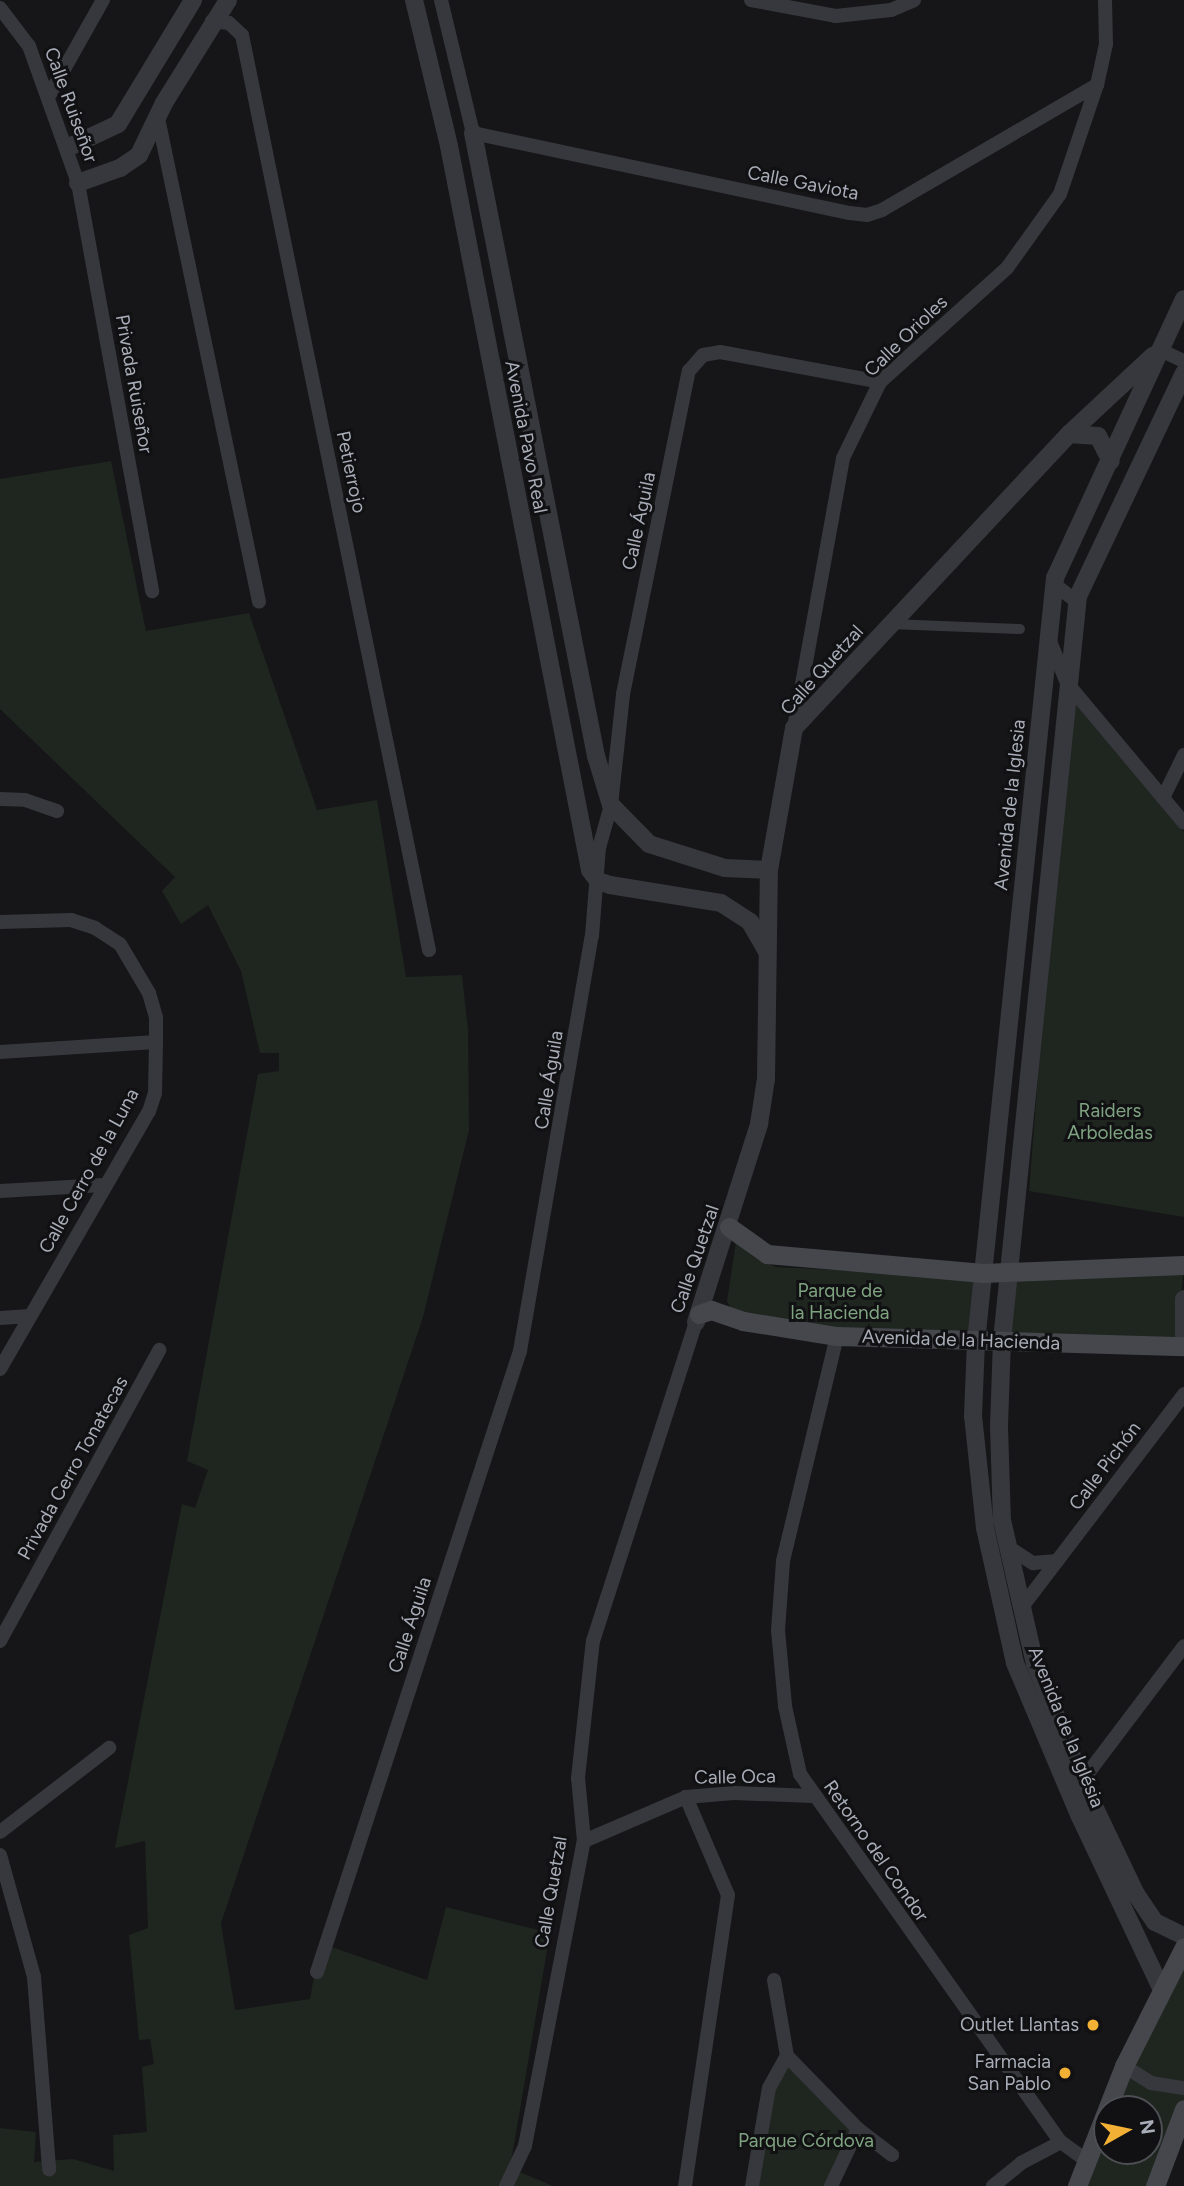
<!DOCTYPE html>
<html>
<head>
<meta charset="utf-8">
<style>
  body { margin:0 }
  #map { position:relative; width:1184px; height:2186px; overflow:hidden; background:#161618; font-family:Figtree,sans-serif }
  div>[style] { position:absolute }
  .green>* { inset:0; background:#1e261f }
  .pedestrian>* { height:10px; margin:-5px; padding:0 5px; transform-origin:5px; border-radius:5px; background:#37383d }
  .minor>* { height:14px; margin:-7px; padding:0 7px; transform-origin:7px; border-radius:7px; background:#37383d }
  .tertiary>* { height:18px; margin:-9px; padding:0 9px; transform-origin:9px; border-radius:9px; background:#37383d }
  .secondary>* { height:19px; margin:-9.5px; padding:0 9.5px; transform-origin:9.5px; border-radius:9.5px; background:#45474d }
  .dots>* { width:19px; height:19px; translate:-50% -50%; box-sizing:border-box; border:4px solid #111113; border-radius:50% }
  span { translate:-50% -50%; white-space:nowrap; text-align:center; line-height:1.15; -webkit-text-stroke:6px #111113; paint-order:stroke }
  .street-label { font-size:19px; color:#a8adb8 }
  .park-label { font-size:19px; color:#7fa381 }
  .poi-label { font-size:19px; color:#a8adb8 }
  .right { translate:-100% -50%; text-align:right }
  .north { position:absolute; left:1093px; top:2095px; width:70px; height:70px; box-sizing:border-box; background:#111113; border:2px solid #4d4f55; border-radius:50%; rotate:81deg; font-size:19px; font-weight:700; line-height:28px; text-align:center; color:#a8adb8 }
  .north::after { content:''; display:block; margin:auto; width:24px; height:32px; background:#f2b134; clip-path:polygon(50% 0,100% 100%,50% 72%,0 100%) }
</style>
</head>
<body>
<div id="map">
  <div class="green">
    <div style="clip-path:polygon(111px 461px,146px 631px,249px 613px,317px 810px,377px 800px,406px 977px,462px 975px,468px 1030px,469px 1130px,423px 1317px,221px 1923px,235px 2010px,310px 1999px,320px 1943px,427px 1980px,446px 1907px,550px 1933px,510px 2168px,553px 2186px,0 2186px,0 2128px,36px 2132px,34px 2162px,73px 2159px,114px 2171px,113px 2135px,147px 2132px,142px 2067px,154px 2064px,150px 2039px,139px 2040px,129px 1935px,148px 1928px,145px 1841px,115px 1848px,182px 1504px,195px 1508px,208px 1470px,187px 1461px,258px 1074px,279px 1071px,279px 1053px,260px 1053px,241px 971px,208px 905px,181px 924px,162px 891px,175px 877px,0 709px,0 479px)"></div>
    <div style="clip-path:polygon(1068px 693px,1184px 832px,1184px 1217px,1029px 1191px)"></div>
    <div style="clip-path:polygon(736px 1242px,755px 1258px,776px 1267px,976px 1277px,972px 1338px,837px 1333px,731px 1309px,727px 1301px)"></div>
    <div style="clip-path:polygon(1184px 1267px,1179px 1316px,1181px 1343px,1004px 1338px,1011px 1277px)"></div>
    <div style="clip-path:polygon(1184px 1948px,1184px 2102px,1151px 2186px,1080px 2186px,1107px 2112px,1107px 2151px,1149px 2151px,1149px 2109px,1108px 2109px)"></div>
    <div style="clip-path:polygon(786px 2058px,856px 2129px,829px 2186px,753px 2186px,767px 2115px)"></div>
  </div>
  <div class="pedestrian">
    <div style="left:890px;top:624px;width:130px;rotate:2.2deg"></div>
  </div>
  <div class="minor">
    <div style="left:441px;top:0;width:137px;rotate:76.5deg"></div>
    <div style="left:473px;top:133px;width:385px;rotate:12deg"></div>
    <div style="left:850px;top:213px;width:17px;rotate:7deg"></div>
    <div style="left:867px;top:215px;width:16px;rotate:-18deg"></div>
    <div style="left:882px;top:210px;width:249px;rotate:-30.2deg"></div>
    <div style="left:751px;top:0;width:86px;rotate:10.7deg"></div>
    <div style="left:836px;top:16px;width:55px;rotate:-6.2deg"></div>
    <div style="left:891px;top:10px;width:25px;rotate:-23deg"></div>
    <div style="left:0;top:8px;width:48px;rotate:52.7deg"></div>
    <div style="left:29px;top:46px;width:145px;rotate:70.3deg"></div>
    <div style="left:78px;top:183px;width:415px;rotate:79.7deg"></div>
    <div style="left:212px;top:21px;width:17px;rotate:7deg"></div>
    <div style="left:229px;top:23px;width:18px;rotate:43deg"></div>
    <div style="left:242px;top:35px;width:934px;rotate:78.45deg"></div>
    <div style="left:50px;top:94px;width:108px;rotate:-60.6deg"></div>
    <div style="left:158px;top:118px;width:494px;rotate:78.2deg"></div>
    <div style="left:1160px;top:350px;width:26px;rotate:25deg"></div>
    <div style="left:1054px;top:584px;width:29px;rotate:38deg"></div>
    <div style="left:1049px;top:639px;width:48px;rotate:67.8deg"></div>
    <div style="left:1067px;top:683px;width:182px;rotate:50.1deg"></div>
    <div style="left:794px;top:728px;width:274px;rotate:-79.7deg"></div>
    <div style="left:843px;top:458px;width:85px;rotate:-64deg"></div>
    <div style="left:880px;top:382px;width:171px;rotate:-41.9deg"></div>
    <div style="left:1007px;top:268px;width:91px;rotate:-54.4deg"></div>
    <div style="left:1060px;top:194px;width:115px;rotate:-71.3deg"></div>
    <div style="left:1097px;top:85px;width:42px;rotate:-77.6deg"></div>
    <div style="left:1106px;top:44px;width:44px;rotate:-91.3deg"></div>
    <div style="left:1163px;top:798px;width:48px;rotate:-64deg"></div>
    <div style="left:0;top:799px;width:25px;rotate:2deg"></div>
    <div style="left:25px;top:800px;width:34px;rotate:19deg"></div>
    <div style="left:0;top:922px;width:71px;rotate:-1.6deg"></div>
    <div style="left:71px;top:920px;width:25px;rotate:18deg"></div>
    <div style="left:95px;top:928px;width:30px;rotate:33deg"></div>
    <div style="left:120px;top:944px;width:57px;rotate:59.4deg"></div>
    <div style="left:149px;top:993px;width:25px;rotate:74deg"></div>
    <div style="left:156px;top:1017px;width:25px;rotate:90deg"></div>
    <div style="left:156px;top:1042px;width:51px;rotate:91.1deg"></div>
    <div style="left:155px;top:1093px;width:19px;rotate:108deg"></div>
    <div style="left:149px;top:1111px;width:298px;rotate:120deg"></div>
    <div style="left:0;top:1052px;width:156px;rotate:-3.7deg"></div>
    <div style="left:0;top:1191px;width:104px;rotate:-3.3deg"></div>
    <div style="left:0;top:1318px;width:30px;rotate:-4deg"></div>
    <div style="left:837px;top:1336px;width:231px;rotate:103.5deg"></div>
    <div style="left:783px;top:1561px;width:69px;rotate:94.1deg"></div>
    <div style="left:778px;top:1630px;width:76px;rotate:84.7deg"></div>
    <div style="left:785px;top:1706px;width:70px;rotate:77.6deg"></div>
    <div style="left:800px;top:1774px;width:451px;rotate:54.7deg"></div>
    <div style="left:1061px;top:2142px;width:31px;rotate:36deg"></div>
    <div style="left:1008px;top:1547px;width:30px;rotate:33deg"></div>
    <div style="left:1033px;top:1563px;width:24px;rotate:-5deg"></div>
    <div style="left:1022px;top:1607px;width:268px;rotate:-52.7deg"></div>
    <div style="left:0;top:1641px;width:332px;rotate:-61.3deg"></div>
    <div style="left:1082px;top:1781px;width:169px;rotate:-52.9deg"></div>
    <div style="left:0;top:1832px;width:138px;rotate:-37.6deg"></div>
    <div style="left:584px;top:1841px;width:111px;rotate:-23.3deg"></div>
    <div style="left:686px;top:1797px;width:48px;rotate:-4.8deg"></div>
    <div style="left:734px;top:1793px;width:78px;rotate:2.2deg"></div>
    <div style="left:0;top:1855px;width:127px;rotate:74.4deg"></div>
    <div style="left:34px;top:1977px;width:193px;rotate:85.5deg"></div>
    <div style="left:317px;top:1972px;width:653px;rotate:-71.9deg"></div>
    <div style="left:520px;top:1351px;width:421px;rotate:-80.2deg"></div>
    <div style="left:592px;top:936px;width:88px;rotate:-85.5deg"></div>
    <div style="left:599px;top:848px;width:45px;rotate:-74.4deg"></div>
    <div style="left:611px;top:805px;width:112px;rotate:-83.8deg"></div>
    <div style="left:623px;top:694px;width:330px;rotate:-78.5deg"></div>
    <div style="left:689px;top:371px;width:21px;rotate:-49deg"></div>
    <div style="left:703px;top:355px;width:17px;rotate:-10deg"></div>
    <div style="left:720px;top:352px;width:163px;rotate:10.6deg"></div>
    <div style="left:774px;top:1980px;width:77px;rotate:80.3deg"></div>
    <div style="left:787px;top:2056px;width:102px;rotate:45.8deg"></div>
    <div style="left:858px;top:2129px;width:43px;rotate:37.4deg"></div>
    <div style="left:1124px;top:2066px;width:32px;rotate:32deg"></div>
    <div style="left:1151px;top:2083px;width:33px;rotate:9deg"></div>
    <div style="left:506px;top:2186px;width:44px;rotate:-64.6deg"></div>
    <div style="left:525px;top:2146px;width:311px;rotate:-79.1deg"></div>
    <div style="left:584px;top:1841px;width:63px;rotate:-95.4deg"></div>
    <div style="left:578px;top:1778px;width:138px;rotate:-83.8deg"></div>
    <div style="left:593px;top:1641px;width:335px;rotate:-72.1deg"></div>
    <div style="left:685px;top:2186px;width:294px;rotate:-81.6deg"></div>
    <div style="left:728px;top:1895px;width:107px;rotate:-113.2deg"></div>
    <div style="left:752px;top:2186px;width:99px;rotate:-80.2deg"></div>
    <div style="left:769px;top:2088px;width:37px;rotate:-61deg"></div>
    <div style="left:831px;top:2186px;width:63px;rotate:-64.7deg"></div>
    <div style="left:993px;top:2186px;width:36px;rotate:-39deg"></div>
    <div style="left:1021px;top:2163px;width:45px;rotate:-27.7deg"></div>
  </div>
  <div class="tertiary">
    <div style="left:414px;top:0;width:150px;rotate:76.5deg"></div>
    <div style="left:449px;top:146px;width:738px;rotate:78.98deg"></div>
    <div style="left:590px;top:870px;width:14px;rotate:54deg"></div>
    <div style="left:598px;top:881px;width:13px;rotate:18deg"></div>
    <div style="left:610px;top:885px;width:112px;rotate:9.2deg"></div>
    <div style="left:721px;top:903px;width:35px;rotate:33deg"></div>
    <div style="left:750px;top:922px;width:34px;rotate:60deg"></div>
    <div style="left:473px;top:133px;width:635px;rotate:78.83deg"></div>
    <div style="left:596px;top:756px;width:51px;rotate:73deg"></div>
    <div style="left:611px;top:805px;width:54px;rotate:45.7deg"></div>
    <div style="left:649px;top:844px;width:80px;rotate:17.5deg"></div>
    <div style="left:725px;top:868px;width:44px;rotate:2.6deg"></div>
    <div style="left:69px;top:147px;width:54px;rotate:-25.1deg"></div>
    <div style="left:118px;top:124px;width:145px;rotate:-58.8deg"></div>
    <div style="left:78px;top:183px;width:45px;rotate:-19.7deg"></div>
    <div style="left:120px;top:168px;width:23px;rotate:-34deg"></div>
    <div style="left:139px;top:155px;width:58px;rotate:-64.3deg"></div>
    <div style="left:164px;top:103px;width:121px;rotate:-58.1deg"></div>
    <div style="left:1184px;top:373px;width:247px;rotate:115.4deg"></div>
    <div style="left:1078px;top:596px;width:748px;rotate:95.83deg"></div>
    <div style="left:1002px;top:1340px;width:87px;rotate:92deg"></div>
    <div style="left:999px;top:1427px;width:93px;rotate:88.2deg"></div>
    <div style="left:1002px;top:1520px;width:148px;rotate:77.1deg"></div>
    <div style="left:1035px;top:1664px;width:126px;rotate:68.1deg"></div>
    <div style="left:1082px;top:1781px;width:125px;rotate:64.5deg"></div>
    <div style="left:1136px;top:1894px;width:34px;rotate:56deg"></div>
    <div style="left:1155px;top:1922px;width:32px;rotate:26deg"></div>
    <div style="left:1069px;top:434px;width:29px;rotate:4deg"></div>
    <div style="left:1098px;top:436px;width:28px;rotate:63deg"></div>
    <div style="left:1184px;top:1299px;width:36px;rotate:90deg"></div>
    <div style="left:696px;top:1322px;width:208px;rotate:-72.3deg"></div>
    <div style="left:759px;top:1124px;width:46px;rotate:-81.2deg"></div>
    <div style="left:766px;top:1079px;width:209px;rotate:-89.2deg"></div>
    <div style="left:769px;top:870px;width:144px;rotate:-80deg"></div>
    <div style="left:794px;top:728px;width:403px;rotate:-46.9deg"></div>
    <div style="left:1069px;top:434px;width:115px;rotate:-42.9deg"></div>
    <div style="left:1161px;top:1988px;width:189px;rotate:-115.3deg"></div>
    <div style="left:1080px;top:1817px;width:167px;rotate:-112.9deg"></div>
    <div style="left:1015px;top:1663px;width:138px;rotate:-102.5deg"></div>
    <div style="left:985px;top:1528px;width:113px;rotate:-96.1deg"></div>
    <div style="left:973px;top:1416px;width:74px;rotate:-87.7deg"></div>
    <div style="left:976px;top:1342px;width:768px;rotate:-84.1deg"></div>
    <div style="left:1055px;top:578px;width:307px;rotate:-65.2deg"></div>
  </div>
  <div class="secondary">
    <div style="left:729px;top:1227px;width:47px;rotate:35.4deg"></div>
    <div style="left:767px;top:1254px;width:217px;rotate:5deg"></div>
    <div style="left:983px;top:1273px;width:201px;rotate:-2.3deg"></div>
    <div style="left:699px;top:1314px;width:13px;rotate:-18deg"></div>
    <div style="left:711px;top:1310px;width:34px;rotate:19deg"></div>
    <div style="left:743px;top:1321px;width:95px;rotate:9.1deg"></div>
    <div style="left:837px;top:1336px;width:347px;rotate:1.7deg"></div>
    <div style="left:1077px;top:2186px;width:129px;rotate:-68.6deg"></div>
    <div style="left:1124px;top:2066px;width:133px;rotate:-63.2deg"></div>
    <div style="left:1155px;top:2186px;width:82px;rotate:-69.4deg"></div>
  </div>
  <div class="dots">
    <div style="left:1093px;top:2025px;background:#f2b134"></div>
    <div style="left:1065px;top:2073px;background:#f2b134"></div>
  </div>
  <div class="street-label">
    <span style="left:71px;top:105px;rotate:70deg">Calle Ruiseñor</span>
    <span style="left:803px;top:183px;rotate:11deg">Calle Gaviota</span>
    <span style="left:906px;top:336px;rotate:-44deg">Calle Orioles</span>
    <span style="left:134px;top:384px;rotate:80deg">Privada Ruiseñor</span>
    <span style="left:526px;top:437px;rotate:79deg">Avenida Pavo Real</span>
    <span style="left:351px;top:472px;rotate:78deg">Petierrojo</span>
    <span style="left:639px;top:521px;rotate:-78deg">Calle Águila</span>
    <span style="left:822px;top:670px;rotate:-48deg">Calle Quetzal</span>
    <span style="left:1010px;top:805px;rotate:-84deg">Avenida de la Iglesia</span>
    <span style="left:549px;top:1080px;rotate:-81deg">Calle Águila</span>
    <span style="left:89px;top:1171px;rotate:-61deg">Calle Cerro de la Luna</span>
    <span style="left:695px;top:1259px;rotate:-71deg">Calle Quetzal</span>
    <span style="left:961px;top:1340px;rotate:2deg">Avenida de la Hacienda</span>
    <span style="left:1105px;top:1466px;rotate:-53deg">Calle Pichón</span>
    <span style="left:73px;top:1468px;rotate:-61deg">Privada Cerro Tonatecas</span>
    <span style="left:410px;top:1625px;rotate:-72deg">Calle Águila</span>
    <span style="left:1066px;top:1727px;rotate:68deg">Avenida de la Iglésia</span>
    <span style="left:735px;top:1777px;rotate:-1deg">Calle Oca</span>
    <span style="left:876px;top:1851px;rotate:55deg">Retorno del Condor</span>
    <span style="left:551px;top:1892px;rotate:-80deg">Calle Quetzal</span>
  </div>
  <div class="park-label">
    <span style="left:1110px;top:1122px">Raiders<br>Arboledas</span>
    <span style="left:840px;top:1302px">Parque de<br>la Hacienda</span>
    <span style="left:806px;top:2141px">Parque Córdova</span>
  </div>
  <div class="poi-label">
    <span class="right" style="left:1079px;top:2025px">Outlet Llantas</span>
    <span class="right" style="left:1051px;top:2073px">Farmacia<br>San Pablo</span>
  </div>
  <div class="north">N</div>
</div>
</body>
</html>
